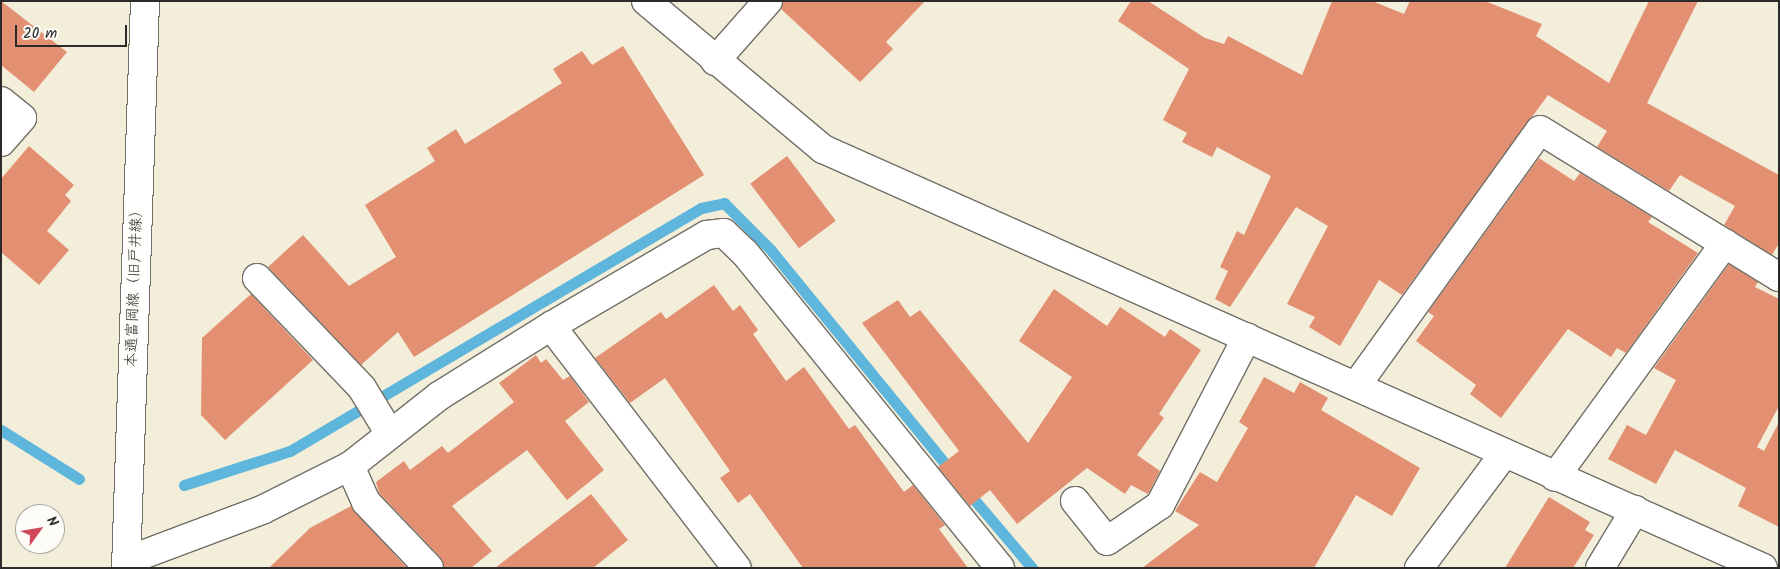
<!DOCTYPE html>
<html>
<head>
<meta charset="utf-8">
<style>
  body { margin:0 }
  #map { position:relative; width:1780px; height:569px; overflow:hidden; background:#f2eed9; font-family:Kalam,"Klee One",sans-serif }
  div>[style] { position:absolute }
  .stream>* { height:11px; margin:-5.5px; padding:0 5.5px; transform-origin:5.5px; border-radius:5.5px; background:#5fb6dc }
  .building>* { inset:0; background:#e39072; transform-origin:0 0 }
  .roads { filter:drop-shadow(1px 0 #716f68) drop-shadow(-1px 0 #716f68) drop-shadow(0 1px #716f68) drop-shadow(0 -1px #716f68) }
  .minor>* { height:28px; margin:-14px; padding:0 14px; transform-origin:14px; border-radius:14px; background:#fff }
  span { translate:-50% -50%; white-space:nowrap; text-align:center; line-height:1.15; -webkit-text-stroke:5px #fdfcf7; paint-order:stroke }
  .street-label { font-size:15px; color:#2b2b2b }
  .frame { position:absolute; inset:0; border:2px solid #2b2b2b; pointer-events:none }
  .north { position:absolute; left:15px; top:504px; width:50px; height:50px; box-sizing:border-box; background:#fdfcf7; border:1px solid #a9a8a5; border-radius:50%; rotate:58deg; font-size:14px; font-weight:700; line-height:20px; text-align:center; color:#2b2b2b }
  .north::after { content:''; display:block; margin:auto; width:18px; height:22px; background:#d1495b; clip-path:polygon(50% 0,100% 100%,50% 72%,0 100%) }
  .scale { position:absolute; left:15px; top:25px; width:112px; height:22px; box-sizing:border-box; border:2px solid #2b2b2b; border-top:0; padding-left:6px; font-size:15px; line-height:18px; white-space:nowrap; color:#2b2b2b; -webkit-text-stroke:4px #fdfcf7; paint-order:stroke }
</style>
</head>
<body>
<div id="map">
  <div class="stream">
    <div style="left:1px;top:430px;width:92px;rotate:32.1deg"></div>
    <div style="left:184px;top:485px;width:111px;rotate:-17.8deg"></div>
    <div style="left:290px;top:451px;width:477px;rotate:-30.6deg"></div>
    <div style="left:701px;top:208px;width:24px;rotate:-12deg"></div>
    <div style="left:724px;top:203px;width:65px;rotate:45deg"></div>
    <div style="left:770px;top:249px;width:291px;rotate:50.8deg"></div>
    <div style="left:967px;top:491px;width:101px;rotate:49.8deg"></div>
  </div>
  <div class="building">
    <div style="clip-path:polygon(1px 1px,67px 52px,34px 92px,1px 65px)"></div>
    <div style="clip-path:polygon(783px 1px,925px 1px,886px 42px,893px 49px,860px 82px,781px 9px)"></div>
    <div style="clip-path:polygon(1131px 1px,1148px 1px,1205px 38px,1224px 44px,1228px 36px,1302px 75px,1332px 1px,1372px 1px,1404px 14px,1410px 1px,1485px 1px,1542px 24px,1536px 36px,1609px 83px,1649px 1px,1698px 1px,1647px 103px,1779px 175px,1779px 243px,1772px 255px,1724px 225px,1735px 206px,1680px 175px,1669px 191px,1597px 147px,1607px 131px,1548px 95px,1402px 295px,1379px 280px,1340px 346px,1309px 327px,1315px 317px,1287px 304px,1328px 226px,1296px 207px,1230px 307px,1215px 299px,1228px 271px,1220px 267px,1237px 231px,1244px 235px,1271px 176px,1217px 147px,1212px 157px,1182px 142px,1187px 133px,1163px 120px,1189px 69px,1118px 21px)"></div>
    <div style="clip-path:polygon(623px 46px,704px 175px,414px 357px,398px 332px,361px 365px,268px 267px,303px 235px,349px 286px,396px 257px,365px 205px,435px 161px,427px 148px,456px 129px,465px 144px,562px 83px,553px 69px,582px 51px,592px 65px)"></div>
    <div style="clip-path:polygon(29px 146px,74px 185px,65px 195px,71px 201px,47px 231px,69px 250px,39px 285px,1px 252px,1px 179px)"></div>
    <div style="left:787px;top:156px;width:81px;height:46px;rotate:53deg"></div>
    <div style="clip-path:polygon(1539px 158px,1574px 181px,1580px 173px,1652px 217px,1648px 222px,1698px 253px,1626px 353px,1617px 348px,1611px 357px,1568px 329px,1501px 418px,1470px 394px,1476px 385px,1416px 341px,1434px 316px,1428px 312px)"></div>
    <div style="clip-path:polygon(1729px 264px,1758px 282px,1755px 287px,1779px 299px,1779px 406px,1757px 447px,1764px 451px,1779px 422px,1779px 527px,1738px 506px,1746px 488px,1675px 450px,1656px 484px,1608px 459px,1627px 425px,1646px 435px,1676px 380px,1654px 368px)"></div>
    <div style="clip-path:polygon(714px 285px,733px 311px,740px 305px,758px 330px,753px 334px,786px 381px,804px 367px,849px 429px,855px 425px,904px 492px,913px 485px,945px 525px,939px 529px,968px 568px,803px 568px,750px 494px,738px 503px,720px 478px,730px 471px,665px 378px,630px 403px,595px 358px,661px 312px,666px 319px)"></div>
    <div style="clip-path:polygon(1054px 289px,1107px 326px,1120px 307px,1165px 337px,1170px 329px,1201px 350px,1159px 414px,1164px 418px,1137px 455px,1160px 471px,1148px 494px,1131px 485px,1125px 494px,1087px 468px,1017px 524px,990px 490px,970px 506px,938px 467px,959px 451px,862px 323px,898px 300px,910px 317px,920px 310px,1028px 443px,1072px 377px,1019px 341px)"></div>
    <div style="clip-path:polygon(251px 294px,313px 360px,225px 440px,201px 415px,202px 338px)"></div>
    <div style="clip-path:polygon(536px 355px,541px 363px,546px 359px,563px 380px,570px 376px,589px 402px,565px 421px,604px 470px,567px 500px,527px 450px,452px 506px,492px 551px,471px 568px,444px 568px,440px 557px,379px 493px,376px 482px,404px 461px,410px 470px,442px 446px,448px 453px,514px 402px,499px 383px)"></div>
    <div style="clip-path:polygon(1264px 377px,1294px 393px,1300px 382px,1328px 398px,1321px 410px,1420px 468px,1392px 516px,1356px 495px,1314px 568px,1142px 568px,1199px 525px,1175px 511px,1200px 472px,1217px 482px,1248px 428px,1239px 422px)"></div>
    <div style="clip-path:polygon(591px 494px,628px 540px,593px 568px,495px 568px)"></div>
    <div style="clip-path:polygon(1549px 497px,1590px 522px,1585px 530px,1594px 535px,1573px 568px,1505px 568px)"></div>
    <div style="clip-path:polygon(351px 506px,407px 568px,269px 568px,310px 528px)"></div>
  </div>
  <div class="roads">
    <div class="minor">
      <div style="left:646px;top:1px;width:231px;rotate:39.9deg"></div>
      <div style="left:823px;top:149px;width:1029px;rotate:24.02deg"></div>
      <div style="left:715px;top:61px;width:80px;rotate:-48.5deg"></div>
      <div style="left:1px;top:101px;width:27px;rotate:39deg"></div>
      <div style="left:22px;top:118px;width:32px;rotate:131deg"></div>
      <div style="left:257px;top:278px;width:152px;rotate:46.3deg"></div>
      <div style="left:362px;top:388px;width:54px;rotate:58.7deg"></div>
      <div style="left:551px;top:326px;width:305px;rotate:52.5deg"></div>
      <div style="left:1356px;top:386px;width:315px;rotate:-54.3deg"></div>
      <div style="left:1540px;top:130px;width:281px;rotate:31.6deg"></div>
      <div style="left:350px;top:466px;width:39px;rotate:66deg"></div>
      <div style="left:366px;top:502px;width:91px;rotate:46.3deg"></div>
      <div style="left:1555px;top:477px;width:289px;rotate:-54deg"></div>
      <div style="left:1075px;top:501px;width:51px;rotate:51.3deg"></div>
      <div style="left:1107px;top:541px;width:64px;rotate:-34.2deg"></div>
      <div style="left:1160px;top:505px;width:189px;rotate:-62.6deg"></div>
      <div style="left:126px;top:561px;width:147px;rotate:-20.6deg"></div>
      <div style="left:264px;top:509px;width:96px;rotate:-26.6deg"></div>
      <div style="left:350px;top:466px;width:113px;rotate:-38.2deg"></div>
      <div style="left:439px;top:396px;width:132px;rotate:-32deg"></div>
      <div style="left:551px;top:326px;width:181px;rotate:-30.3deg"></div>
      <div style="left:707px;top:235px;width:17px;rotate:-7deg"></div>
      <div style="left:724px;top:233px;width:29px;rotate:44deg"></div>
      <div style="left:745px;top:253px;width:405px;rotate:51deg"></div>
      <div style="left:126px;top:568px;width:567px;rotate:-88.08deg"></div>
      <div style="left:1419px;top:568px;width:142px;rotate:-53.3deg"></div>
      <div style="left:1600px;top:568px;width:68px;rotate:-58.9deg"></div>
    </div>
  </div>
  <div class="street-label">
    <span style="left:135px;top:285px;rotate:-88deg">本通富岡線（旧戸井線）</span>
  </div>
  <div class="frame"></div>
  <div class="north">N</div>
  <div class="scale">20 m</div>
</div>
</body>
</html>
